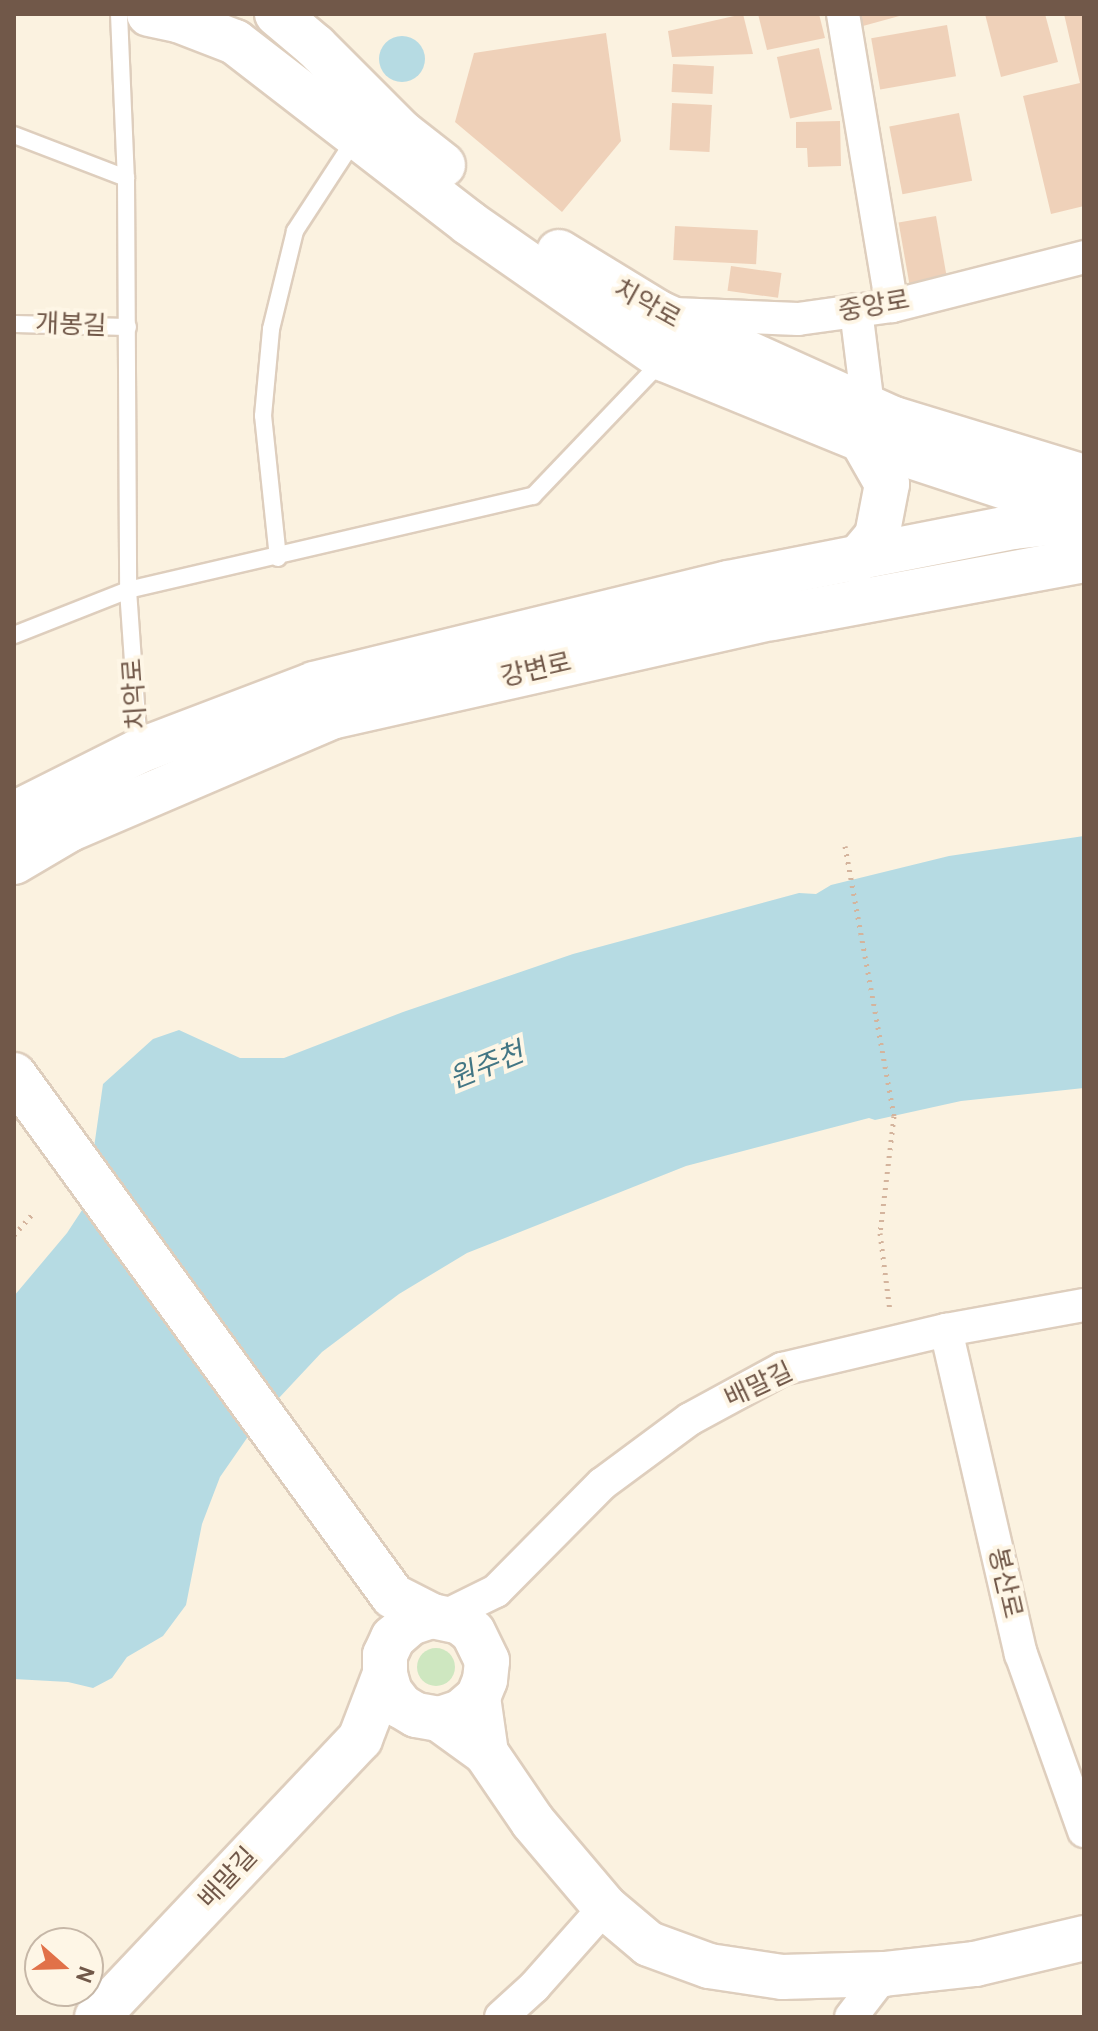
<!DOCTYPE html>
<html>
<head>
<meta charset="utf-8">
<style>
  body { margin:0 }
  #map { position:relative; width:1098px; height:2031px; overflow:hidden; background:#fbf2e0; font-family:Cabin,"Noto Sans KR",sans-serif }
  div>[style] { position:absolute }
  .green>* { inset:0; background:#cee7c0 }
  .round { border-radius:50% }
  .water>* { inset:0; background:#b6dbe3 }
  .building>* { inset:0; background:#efd1b9; transform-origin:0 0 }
  .path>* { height:5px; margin-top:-2.5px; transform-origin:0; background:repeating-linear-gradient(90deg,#d4b49d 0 2px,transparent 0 8px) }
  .roads { filter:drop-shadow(2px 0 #decebd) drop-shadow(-2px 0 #decebd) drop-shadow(0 2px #decebd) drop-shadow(0 -2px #decebd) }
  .lane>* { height:16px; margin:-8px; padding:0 8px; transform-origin:8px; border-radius:8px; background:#fff }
  .street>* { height:32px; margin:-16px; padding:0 16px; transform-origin:16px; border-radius:16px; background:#fff }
  .secondary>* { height:44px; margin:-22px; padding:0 22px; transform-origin:22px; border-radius:22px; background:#fff }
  span { translate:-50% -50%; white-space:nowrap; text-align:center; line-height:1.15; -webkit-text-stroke:8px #fef6e6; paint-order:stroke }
  .street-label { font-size:26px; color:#715849 }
  .water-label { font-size:28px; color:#437684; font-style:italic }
  .frame { position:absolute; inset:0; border:16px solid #715849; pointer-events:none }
  .north { position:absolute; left:24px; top:1927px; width:80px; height:80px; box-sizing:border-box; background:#fef6e6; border:2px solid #c6b7a7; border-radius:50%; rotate:110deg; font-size:22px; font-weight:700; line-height:32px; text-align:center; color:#715849 }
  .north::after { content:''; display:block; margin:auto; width:28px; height:36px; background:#e17149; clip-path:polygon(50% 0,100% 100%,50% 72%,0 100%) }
</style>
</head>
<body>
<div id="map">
  <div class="green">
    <div class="round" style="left:417px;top:1648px;width:38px;height:38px"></div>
  </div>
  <div class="water">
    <div class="round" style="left:379px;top:36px;width:46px;height:46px"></div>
    <div style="clip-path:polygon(1084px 836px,1084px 1088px,961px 1101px,875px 1120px,869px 1118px,686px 1166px,467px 1253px,399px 1294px,322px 1352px,263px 1415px,220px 1477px,202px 1524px,186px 1605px,163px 1636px,127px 1657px,112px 1678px,93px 1688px,68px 1682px,14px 1679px,14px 1296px,67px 1233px,86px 1204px,103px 1084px,153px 1039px,179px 1030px,240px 1058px,284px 1058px,403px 1012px,573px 954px,799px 893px,816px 894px,831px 885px,949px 856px)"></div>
  </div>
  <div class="building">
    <div style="clip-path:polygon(743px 14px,753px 54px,672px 57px,668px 31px)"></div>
    <div style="clip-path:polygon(758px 14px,819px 14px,825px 38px,767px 50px)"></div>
    <div style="clip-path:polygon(848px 14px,903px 14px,903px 15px,852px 29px)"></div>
    <div style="clip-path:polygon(985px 14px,1045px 14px,1058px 62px,1001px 77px)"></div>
    <div style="clip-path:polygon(1064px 14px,1084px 14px,1084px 206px,1051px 214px,1023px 96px,1080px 83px)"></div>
    <div style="left:947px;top:25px;width:52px;height:77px;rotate:80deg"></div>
    <div style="clip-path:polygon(606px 33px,621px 141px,562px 212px,455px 122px,474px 53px)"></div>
    <div style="left:819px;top:48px;width:63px;height:43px;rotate:78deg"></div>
    <div style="left:673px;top:64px;width:41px;height:28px;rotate:3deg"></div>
    <div style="left:672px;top:103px;width:40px;height:47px;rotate:3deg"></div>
    <div style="left:959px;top:113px;width:69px;height:71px;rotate:79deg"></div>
    <div style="clip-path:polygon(840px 121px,841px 166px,808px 167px,807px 148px,796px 148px,796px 122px)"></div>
    <div style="left:936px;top:216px;width:67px;height:38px;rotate:80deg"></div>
    <div style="left:675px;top:226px;width:83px;height:34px;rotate:3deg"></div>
    <div style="left:731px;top:266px;width:51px;height:25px;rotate:8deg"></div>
  </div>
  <div class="path">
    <div style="left:845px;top:846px;width:274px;rotate:79.7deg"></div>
    <div style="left:894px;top:1116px;width:118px;rotate:96.8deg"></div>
    <div style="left:880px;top:1233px;width:79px;rotate:82.7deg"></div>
    <div style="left:14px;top:1235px;width:30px;rotate:-49deg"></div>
  </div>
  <div class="roads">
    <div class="lane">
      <div style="left:119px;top:14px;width:164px;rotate:87.6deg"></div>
      <div style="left:126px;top:178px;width:412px;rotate:89.7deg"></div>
      <div style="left:128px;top:590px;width:158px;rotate:86deg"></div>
      <div style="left:14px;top:135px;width:120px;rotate:21deg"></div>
      <div style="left:14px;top:324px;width:114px;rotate:1.5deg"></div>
      <div style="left:278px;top:558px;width:143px;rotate:-96deg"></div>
      <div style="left:263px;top:416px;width:87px;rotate:-84.7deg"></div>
      <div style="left:271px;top:329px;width:101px;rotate:-76.2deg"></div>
      <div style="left:295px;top:231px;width:110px;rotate:-56.9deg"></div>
      <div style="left:14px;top:635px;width:123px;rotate:-21.5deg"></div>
      <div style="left:128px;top:590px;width:416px;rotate:-13.1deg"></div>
      <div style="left:533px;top:496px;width:188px;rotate:-46.3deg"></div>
    </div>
    <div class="street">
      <div style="left:843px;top:14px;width:296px;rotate:80.5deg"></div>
      <div style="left:856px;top:310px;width:98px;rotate:82.9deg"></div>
      <div style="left:674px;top:314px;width:124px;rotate:2.3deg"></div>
      <div style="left:798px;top:319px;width:95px;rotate:-7.9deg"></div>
      <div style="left:892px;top:306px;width:198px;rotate:-14.3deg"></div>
      <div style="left:946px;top:1330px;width:333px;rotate:77deg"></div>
      <div style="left:1021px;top:1654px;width:188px;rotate:70.4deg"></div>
      <div style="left:445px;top:1616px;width:57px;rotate:-26.1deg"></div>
      <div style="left:496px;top:1591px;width:151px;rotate:-45.3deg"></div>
      <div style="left:602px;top:1484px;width:109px;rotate:-36.5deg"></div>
      <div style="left:690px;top:1419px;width:105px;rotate:-28.5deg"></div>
      <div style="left:782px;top:1369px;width:169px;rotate:-13.4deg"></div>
      <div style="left:946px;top:1330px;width:140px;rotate:-10.3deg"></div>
      <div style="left:501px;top:2017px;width:45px;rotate:-42.3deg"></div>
      <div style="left:534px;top:1987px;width:107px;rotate:-48.4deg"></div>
      <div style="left:851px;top:2017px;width:54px;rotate:-52.5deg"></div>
    </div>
    <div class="secondary">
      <div style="left:149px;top:14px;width:30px;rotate:12deg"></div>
      <div style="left:178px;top:20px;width:61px;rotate:21.1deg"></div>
      <div style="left:235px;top:42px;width:296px;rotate:37.7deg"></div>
      <div style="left:469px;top:223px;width:238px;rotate:34.9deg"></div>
      <div style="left:664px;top:359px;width:214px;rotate:22.2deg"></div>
      <div style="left:862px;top:440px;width:234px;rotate:18.2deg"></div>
      <div style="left:277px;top:14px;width:50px;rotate:40.1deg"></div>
      <div style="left:315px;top:46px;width:123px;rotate:45deg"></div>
      <div style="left:402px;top:133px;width:52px;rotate:38deg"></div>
      <div style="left:559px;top:252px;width:117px;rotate:31.4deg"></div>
      <div style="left:659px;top:313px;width:258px;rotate:24.3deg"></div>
      <div style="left:894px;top:419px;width:199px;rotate:17deg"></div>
      <div style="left:856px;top:561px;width:33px;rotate:-50deg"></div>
      <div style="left:877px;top:536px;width:53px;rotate:-79.1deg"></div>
      <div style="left:887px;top:484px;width:51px;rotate:-119.6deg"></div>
      <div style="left:14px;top:814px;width:140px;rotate:-26.7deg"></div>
      <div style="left:139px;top:751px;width:187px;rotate:-20.9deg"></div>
      <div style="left:314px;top:684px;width:426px;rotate:-13.7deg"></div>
      <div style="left:728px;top:583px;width:291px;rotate:-11.1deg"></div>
      <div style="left:1014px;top:527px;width:70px;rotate:-6.5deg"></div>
      <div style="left:14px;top:862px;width:65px;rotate:-30.5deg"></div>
      <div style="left:70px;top:829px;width:284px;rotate:-23.2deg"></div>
      <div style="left:331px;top:717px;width:452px;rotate:-12.7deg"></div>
      <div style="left:772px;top:618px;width:317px;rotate:-10.5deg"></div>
      <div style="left:14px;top:1075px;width:644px;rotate:53.97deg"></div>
      <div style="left:393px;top:1596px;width:44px;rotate:27.1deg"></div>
      <div style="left:478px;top:1697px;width:23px;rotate:139deg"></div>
      <div style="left:461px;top:1712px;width:23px;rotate:162deg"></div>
      <div style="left:439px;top:1719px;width:23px;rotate:-170deg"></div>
      <div style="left:416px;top:1715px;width:17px;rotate:-149deg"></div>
      <div style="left:401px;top:1706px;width:18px;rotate:-128deg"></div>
      <div style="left:390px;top:1692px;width:19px;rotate:-106deg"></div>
      <div style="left:385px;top:1674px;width:19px;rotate:-90deg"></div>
      <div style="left:385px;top:1655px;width:19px;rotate:-65deg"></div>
      <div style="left:393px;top:1638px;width:23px;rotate:-41deg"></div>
      <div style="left:410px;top:1623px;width:23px;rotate:-18deg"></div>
      <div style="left:432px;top:1616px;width:29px;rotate:12deg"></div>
      <div style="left:460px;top:1622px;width:16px;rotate:38deg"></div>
      <div style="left:473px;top:1632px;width:32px;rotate:64deg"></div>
      <div style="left:487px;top:1661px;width:19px;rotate:96deg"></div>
      <div style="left:485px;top:1680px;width:18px;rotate:112deg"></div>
      <div style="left:478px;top:1697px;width:57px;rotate:81.9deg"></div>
      <div style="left:439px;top:1719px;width:58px;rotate:35.9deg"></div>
      <div style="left:486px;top:1753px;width:83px;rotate:55.7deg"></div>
      <div style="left:533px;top:1822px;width:111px;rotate:49.7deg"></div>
      <div style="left:605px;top:1907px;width:57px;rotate:40.1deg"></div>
      <div style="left:649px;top:1944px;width:64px;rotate:20.1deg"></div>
      <div style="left:709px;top:1966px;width:74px;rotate:8.6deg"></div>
      <div style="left:782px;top:1977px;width:102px;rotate:-1.7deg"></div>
      <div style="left:884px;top:1974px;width:92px;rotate:-6.3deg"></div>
      <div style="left:975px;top:1964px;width:112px;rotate:-13.4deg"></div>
      <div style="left:97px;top:2017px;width:383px;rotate:-46.6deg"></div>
      <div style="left:360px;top:1739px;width:70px;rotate:-69deg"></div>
    </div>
  </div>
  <div class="street-label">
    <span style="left:647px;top:304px;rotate:29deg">치악로</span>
    <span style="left:874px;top:306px;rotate:-10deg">중앙로</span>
    <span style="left:71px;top:325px;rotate:2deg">개봉길</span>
    <span style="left:536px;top:670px;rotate:-13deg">강변로</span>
    <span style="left:135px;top:694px;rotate:-94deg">치악로</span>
    <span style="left:759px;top:1385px;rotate:-25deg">배말길</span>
    <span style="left:1005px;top:1583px;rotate:77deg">봉산로</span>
    <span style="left:228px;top:1878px;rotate:-47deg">배말길</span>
  </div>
  <div class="water-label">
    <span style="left:486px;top:1065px;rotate:-22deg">원주천</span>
  </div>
  <div class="frame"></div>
  <div class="north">N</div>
</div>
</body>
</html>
